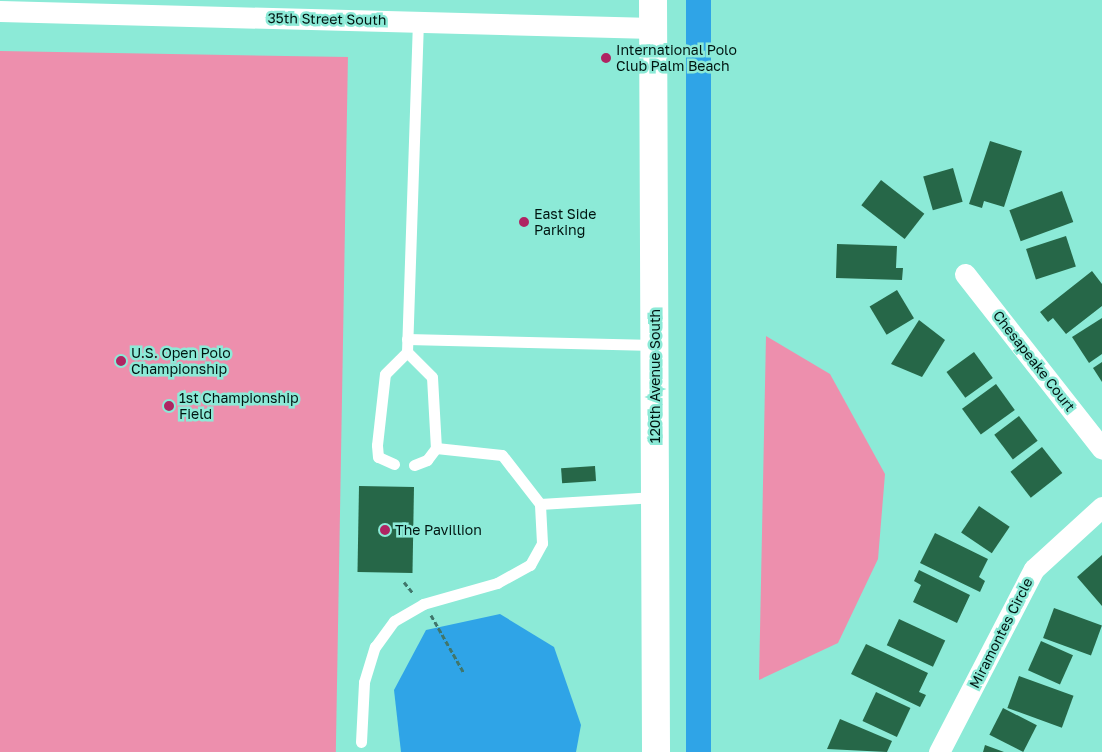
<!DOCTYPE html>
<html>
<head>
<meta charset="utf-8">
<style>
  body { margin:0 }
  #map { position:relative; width:1102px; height:752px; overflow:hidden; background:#8cead7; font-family:"Golos Text",sans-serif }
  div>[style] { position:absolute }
  .green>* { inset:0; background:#ed8fad; transform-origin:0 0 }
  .water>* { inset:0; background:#2fa4e7; transform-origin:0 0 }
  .building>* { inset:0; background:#266748; transform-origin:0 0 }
  .path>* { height:3px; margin-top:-1.5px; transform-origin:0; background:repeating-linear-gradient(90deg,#40766b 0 5px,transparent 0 7.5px) }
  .lane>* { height:11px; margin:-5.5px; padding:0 5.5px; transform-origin:5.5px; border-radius:5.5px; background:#fff }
  .street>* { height:21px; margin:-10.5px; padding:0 10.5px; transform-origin:10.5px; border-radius:10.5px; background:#fff }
  .secondary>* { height:28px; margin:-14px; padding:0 14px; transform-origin:14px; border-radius:14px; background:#fff }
  .dots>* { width:14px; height:14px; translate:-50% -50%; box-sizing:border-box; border:2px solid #8cead7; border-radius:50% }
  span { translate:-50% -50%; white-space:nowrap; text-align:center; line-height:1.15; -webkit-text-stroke:5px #8cead7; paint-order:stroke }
  .street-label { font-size:14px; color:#001511 }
  .poi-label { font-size:14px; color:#001511 }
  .left { translate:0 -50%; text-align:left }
</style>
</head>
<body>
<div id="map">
  <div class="green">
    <div style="left:0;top:51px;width:348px;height:701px;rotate:1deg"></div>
    <div style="clip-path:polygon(766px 336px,830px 374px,885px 474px,878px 559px,838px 643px,759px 680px)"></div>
  </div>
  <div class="water">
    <div style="left:686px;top:0;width:25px;height:752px"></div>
    <div style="clip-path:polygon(500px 614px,554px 647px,581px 725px,576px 752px,401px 752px,394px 690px,426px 630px)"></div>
  </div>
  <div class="building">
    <div style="clip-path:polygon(990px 141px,1022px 151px,1004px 207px,984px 201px,982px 208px,969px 204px)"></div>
    <div style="left:953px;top:168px;width:35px;height:31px;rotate:74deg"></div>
    <div style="left:881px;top:180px;width:55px;height:32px;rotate:38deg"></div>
    <div style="left:1062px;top:191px;width:33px;height:56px;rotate:70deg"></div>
    <div style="left:1066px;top:236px;width:32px;height:42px;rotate:72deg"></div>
    <div style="clip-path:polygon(837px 244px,897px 246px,896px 268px,903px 268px,902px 280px,836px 278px)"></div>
    <div style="clip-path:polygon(1092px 271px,1102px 284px,1102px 306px,1066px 334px,1053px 318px,1048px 322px,1040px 312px)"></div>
    <div style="left:897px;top:290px;width:33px;height:32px;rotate:59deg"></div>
    <div style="clip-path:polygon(1102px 318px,1102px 354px,1089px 363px,1072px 337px)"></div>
    <div style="clip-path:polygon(919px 320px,945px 340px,922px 377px,891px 364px)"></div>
    <div style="left:974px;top:352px;width:32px;height:34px;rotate:54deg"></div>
    <div style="clip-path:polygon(1102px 362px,1102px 382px,1093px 368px)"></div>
    <div style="left:996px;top:384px;width:32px;height:42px;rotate:54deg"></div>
    <div style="left:1019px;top:416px;width:31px;height:31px;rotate:53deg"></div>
    <div style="left:1042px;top:447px;width:33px;height:40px;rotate:52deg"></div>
    <div style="left:595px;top:466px;width:15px;height:34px;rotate:86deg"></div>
    <div style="left:359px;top:486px;width:55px;height:86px;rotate:1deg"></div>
    <div style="left:979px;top:506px;width:37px;height:32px;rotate:34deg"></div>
    <div style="clip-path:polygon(935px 533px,988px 559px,979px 577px,985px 581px,980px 592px,920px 563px)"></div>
    <div style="clip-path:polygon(1102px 555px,1102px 606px,1077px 577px)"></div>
    <div style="clip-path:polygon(919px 570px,970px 595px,957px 623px,913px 602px,921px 585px,914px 581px)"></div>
    <div style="left:1054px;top:608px;width:51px;height:32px;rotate:20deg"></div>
    <div style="left:899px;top:619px;width:51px;height:29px;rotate:25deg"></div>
    <div style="left:1041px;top:641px;width:35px;height:32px;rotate:24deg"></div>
    <div style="clip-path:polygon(866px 644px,928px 673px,919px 692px,926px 695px,920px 707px,851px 674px)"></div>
    <div style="left:1019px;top:676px;width:58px;height:34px;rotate:20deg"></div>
    <div style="left:876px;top:692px;width:38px;height:32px;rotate:25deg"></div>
    <div style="left:1003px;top:708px;width:38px;height:30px;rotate:27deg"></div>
    <div style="clip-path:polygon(840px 719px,892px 741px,887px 752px,827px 749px)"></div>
    <div style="clip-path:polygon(985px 745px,1004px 752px,983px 752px)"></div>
  </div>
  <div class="path">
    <div style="left:404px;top:582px;width:14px;rotate:51deg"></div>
    <div style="left:431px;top:615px;width:67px;rotate:60.4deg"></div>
  </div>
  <div class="lane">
    <div style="left:407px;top:339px;width:247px;rotate:1.4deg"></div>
    <div style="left:407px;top:352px;width:35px;rotate:45deg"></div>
    <div style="left:432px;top:377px;width:71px;rotate:86.8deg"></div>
    <div style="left:436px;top:448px;width:15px;rotate:127deg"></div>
    <div style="left:427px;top:460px;width:14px;rotate:159deg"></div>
    <div style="left:436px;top:448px;width:66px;rotate:6.1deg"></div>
    <div style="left:502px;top:455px;width:62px;rotate:52.2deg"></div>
    <div style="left:394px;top:464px;width:17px;rotate:-156deg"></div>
    <div style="left:378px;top:457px;width:12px;rotate:-95deg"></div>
    <div style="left:377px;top:445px;width:71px;rotate:-83.6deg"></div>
    <div style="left:385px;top:374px;width:31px;rotate:-45deg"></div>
    <div style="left:407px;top:352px;width:330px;rotate:-88.1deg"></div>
    <div style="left:361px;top:742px;width:60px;rotate:-87.1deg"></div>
    <div style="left:364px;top:682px;width:37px;rotate:-73deg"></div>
    <div style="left:375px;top:647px;width:32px;rotate:-54deg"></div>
    <div style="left:394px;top:621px;width:34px;rotate:-30deg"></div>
    <div style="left:423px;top:604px;width:77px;rotate:-15.8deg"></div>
    <div style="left:497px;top:583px;width:38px;rotate:-29deg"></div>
    <div style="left:530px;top:565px;width:25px;rotate:-61deg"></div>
    <div style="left:542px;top:543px;width:39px;rotate:-93deg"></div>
    <div style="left:540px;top:504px;width:115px;rotate:-3.5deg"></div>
  </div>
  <div class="street">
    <div style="left:0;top:11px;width:653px;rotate:1.49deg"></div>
    <div style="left:965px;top:274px;width:222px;rotate:51.9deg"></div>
    <div style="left:939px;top:752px;width:206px;rotate:-62.6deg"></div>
    <div style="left:1034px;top:569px;width:92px;rotate:-42.4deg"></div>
  </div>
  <div class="secondary">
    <div style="left:653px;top:0;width:752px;rotate:89.77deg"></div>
  </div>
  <div class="dots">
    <div style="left:606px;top:58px;background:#af2462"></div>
    <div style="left:524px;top:222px;background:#af2462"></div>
    <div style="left:121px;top:361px;background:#af2462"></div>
    <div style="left:169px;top:406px;background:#af2462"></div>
    <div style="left:385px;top:530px;background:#af2462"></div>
  </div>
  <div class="street-label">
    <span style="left:327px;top:19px;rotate:1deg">35th Street South</span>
    <span style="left:1034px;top:361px;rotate:52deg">Chesapeake Court</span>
    <span style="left:655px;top:376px;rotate:-90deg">120th Avenue South</span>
    <span style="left:1001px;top:633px;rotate:-63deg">Miramontes Circle</span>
  </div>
  <div class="poi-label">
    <span class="left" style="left:616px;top:58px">International Polo<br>Club Palm Beach</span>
    <span class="left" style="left:534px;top:222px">East Side<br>Parking</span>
    <span class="left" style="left:131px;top:361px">U.S. Open Polo<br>Championship</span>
    <span class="left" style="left:179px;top:406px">1st Championship<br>Field</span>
    <span class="left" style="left:395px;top:530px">The Pavillion</span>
  </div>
</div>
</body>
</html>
